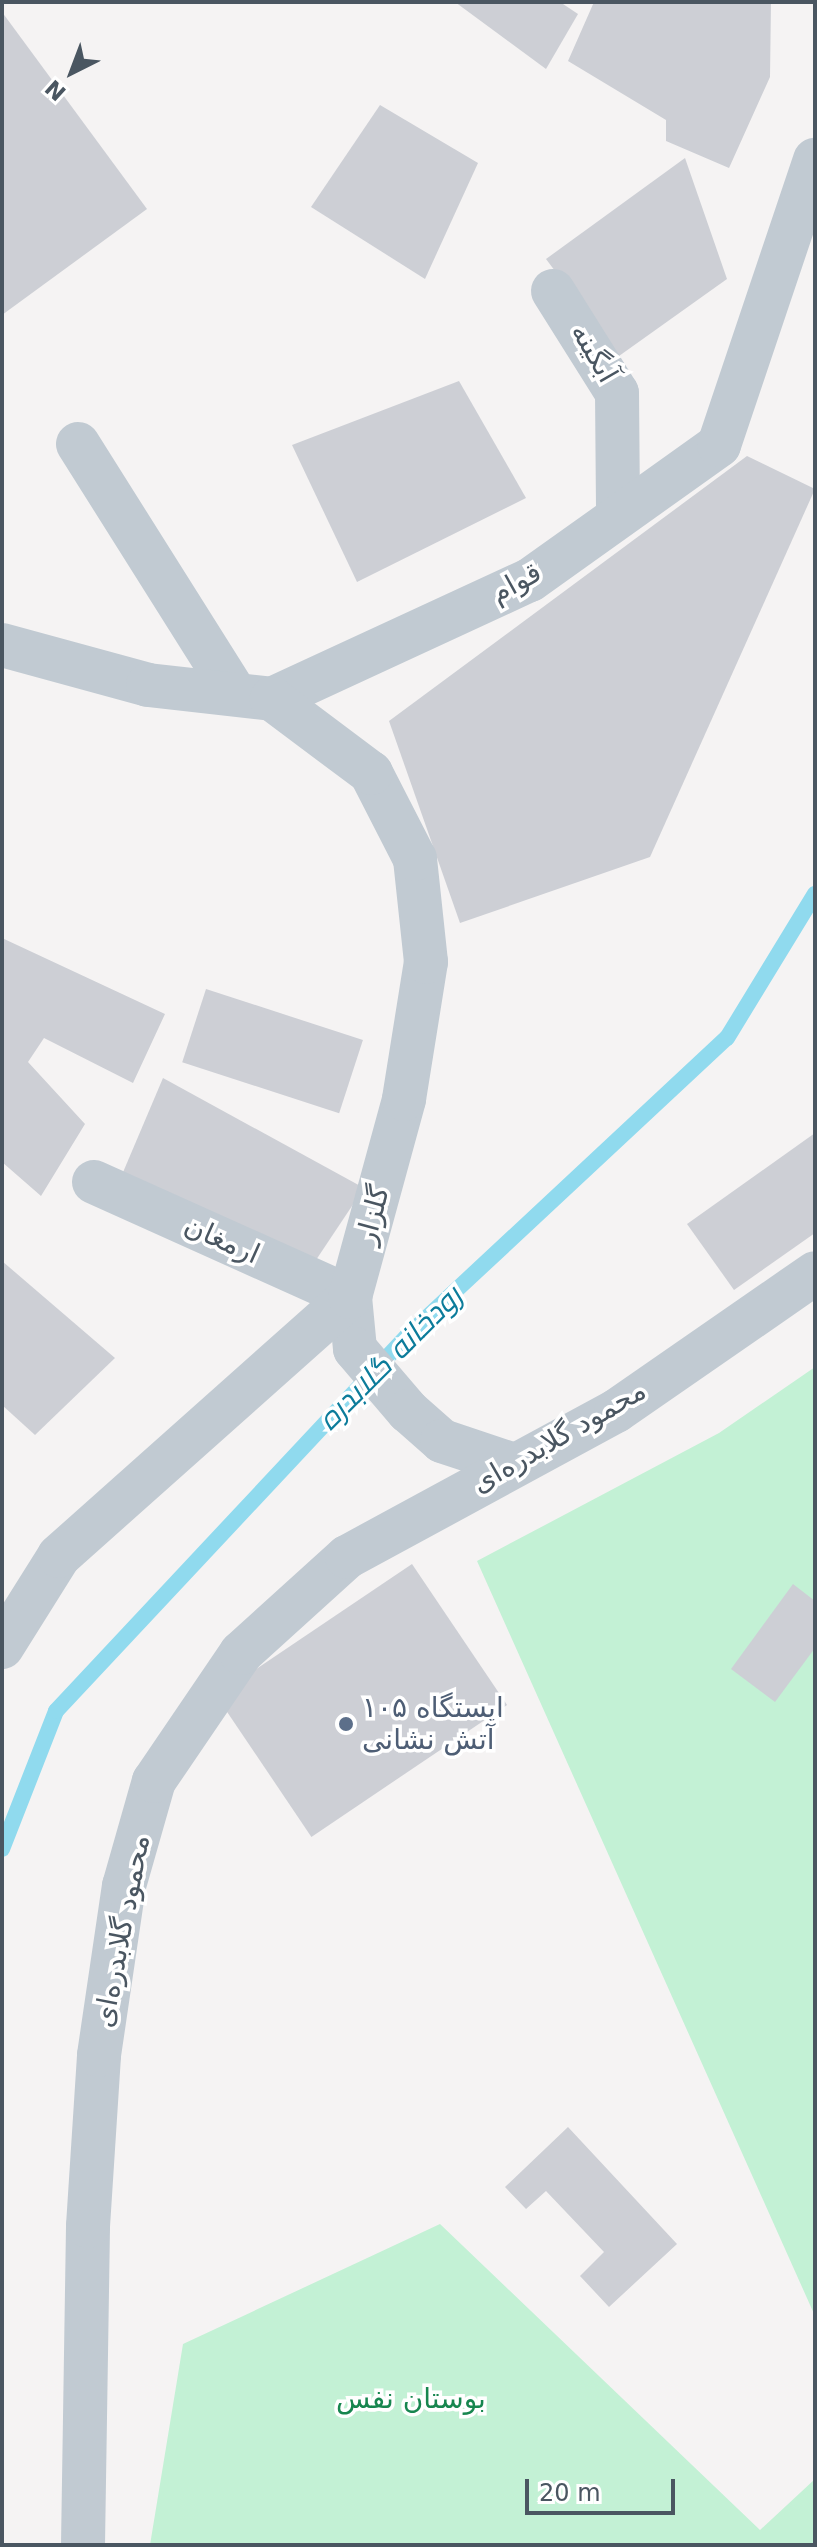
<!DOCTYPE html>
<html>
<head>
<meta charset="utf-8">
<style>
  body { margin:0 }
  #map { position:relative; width:817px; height:2547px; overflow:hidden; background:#f5f3f3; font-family:"DejaVu Sans",Cairo,sans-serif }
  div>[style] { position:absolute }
  .green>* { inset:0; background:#c3f1d5 }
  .stream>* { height:16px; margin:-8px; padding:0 8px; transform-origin:8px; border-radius:8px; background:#90daee }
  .building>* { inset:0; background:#cdcfd5; transform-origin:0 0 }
  .minor>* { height:44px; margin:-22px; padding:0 22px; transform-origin:22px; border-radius:22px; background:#c1cad2 }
  .dots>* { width:22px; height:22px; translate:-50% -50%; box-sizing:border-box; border:4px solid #fff; border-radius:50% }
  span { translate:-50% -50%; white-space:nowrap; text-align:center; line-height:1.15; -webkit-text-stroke:7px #fff; paint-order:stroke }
  .street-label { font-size:28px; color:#4a5661 }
  .service-label { font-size:28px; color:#4e5e75 }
  .left { translate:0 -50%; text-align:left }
  .park-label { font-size:28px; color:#17864f }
  .water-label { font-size:30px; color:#0c7c9b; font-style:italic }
  .frame { position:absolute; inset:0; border:4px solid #4a5661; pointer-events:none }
  .north { position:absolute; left:32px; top:32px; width:80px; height:80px; -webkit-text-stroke:6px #fff; paint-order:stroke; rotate:222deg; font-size:22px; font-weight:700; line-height:32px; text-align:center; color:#4a5661 }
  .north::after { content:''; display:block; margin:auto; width:28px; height:36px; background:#4a5661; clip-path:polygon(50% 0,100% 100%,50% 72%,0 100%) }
  .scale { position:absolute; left:525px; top:2479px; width:150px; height:36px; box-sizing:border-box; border:4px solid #4a5661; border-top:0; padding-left:10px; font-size:24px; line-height:28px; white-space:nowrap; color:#4a5661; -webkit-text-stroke:6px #fff; paint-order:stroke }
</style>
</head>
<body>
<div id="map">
  <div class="green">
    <div style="clip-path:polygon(815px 1367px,815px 2316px,477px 1561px,719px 1433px)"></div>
    <div style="clip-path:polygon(440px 2224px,760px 2530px,815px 2479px,815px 2545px,150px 2545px,183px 2344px)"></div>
  </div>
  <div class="stream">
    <div style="left:2px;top:1849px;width:148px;rotate:-68.6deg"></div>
    <div style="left:56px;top:1711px;width:514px;rotate:-46.89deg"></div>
    <div style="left:407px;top:1336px;width:437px;rotate:-43deg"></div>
    <div style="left:727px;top:1038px;width:169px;rotate:-58.6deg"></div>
  </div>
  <div class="building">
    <div style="clip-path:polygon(455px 2px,560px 2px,578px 14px,546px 69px)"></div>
    <div style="clip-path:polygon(594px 2px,771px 2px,770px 77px,729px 168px,666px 141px,666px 120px,568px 61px)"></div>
    <div style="clip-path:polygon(2px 12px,147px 209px,2px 315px)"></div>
    <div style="clip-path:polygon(380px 105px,478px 163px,425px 279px,311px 207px)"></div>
    <div style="clip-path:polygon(685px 158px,727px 279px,619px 356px,546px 259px)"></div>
    <div style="clip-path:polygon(459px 381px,526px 498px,357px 582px,292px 445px)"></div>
    <div style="clip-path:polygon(747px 456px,815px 489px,650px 857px,460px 923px,389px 721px)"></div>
    <div style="clip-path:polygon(2px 938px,165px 1014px,133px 1083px,44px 1038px,28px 1062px,85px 1124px,41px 1196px,2px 1162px)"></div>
    <div style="left:206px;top:989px;width:165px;height:77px;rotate:18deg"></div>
    <div style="clip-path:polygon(163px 1078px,364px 1188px,314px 1263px,121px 1177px)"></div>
    <div style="clip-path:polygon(815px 1133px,815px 1233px,734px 1290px,687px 1224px)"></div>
    <div style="clip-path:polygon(2px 1261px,115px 1358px,35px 1435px,2px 1405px)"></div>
    <div style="left:412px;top:1564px;width:170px;height:236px;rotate:56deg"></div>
    <div style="clip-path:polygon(793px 1584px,815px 1601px,815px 1648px,775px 1702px,731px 1669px)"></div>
    <div style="clip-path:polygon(568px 2127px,677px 2244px,609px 2307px,580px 2276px,604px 2252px,546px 2191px,526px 2209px,505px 2187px)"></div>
  </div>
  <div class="minor">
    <div style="left:553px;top:291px;width:120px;rotate:57.9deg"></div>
    <div style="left:617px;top:393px;width:123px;rotate:89.5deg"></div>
    <div style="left:78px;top:444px;width:294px;rotate:57.8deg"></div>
    <div style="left:2px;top:645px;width:151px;rotate:15.3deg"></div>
    <div style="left:148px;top:685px;width:125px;rotate:6.4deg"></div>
    <div style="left:272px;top:699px;width:284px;rotate:-24.8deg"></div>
    <div style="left:530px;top:580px;width:232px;rotate:-35.5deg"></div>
    <div style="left:719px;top:445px;width:301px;rotate:-71.4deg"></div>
    <div style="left:94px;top:1182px;width:281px;rotate:24.2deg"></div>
    <div style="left:350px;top:1297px;width:52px;rotate:84.5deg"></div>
    <div style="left:355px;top:1349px;width:82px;rotate:49.5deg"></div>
    <div style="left:408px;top:1411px;width:45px;rotate:41.4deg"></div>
    <div style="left:442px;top:1441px;width:76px;rotate:18.4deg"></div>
    <div style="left:2px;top:1647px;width:107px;rotate:-57.9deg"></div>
    <div style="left:59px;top:1556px;width:390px;rotate:-41.7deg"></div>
    <div style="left:350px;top:1297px;width:205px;rotate:-74.7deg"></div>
    <div style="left:404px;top:1099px;width:139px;rotate:-80.9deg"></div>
    <div style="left:426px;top:962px;width:104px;rotate:-96.1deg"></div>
    <div style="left:415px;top:859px;width:97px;rotate:-117.1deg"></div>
    <div style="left:371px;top:773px;width:124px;rotate:-143.2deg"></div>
    <div style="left:83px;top:2545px;width:319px;rotate:-89.1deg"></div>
    <div style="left:88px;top:2226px;width:171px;rotate:-86.3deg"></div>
    <div style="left:99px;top:2055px;width:171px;rotate:-81.6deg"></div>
    <div style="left:124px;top:1886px;width:109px;rotate:-74.1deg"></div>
    <div style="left:154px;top:1781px;width:155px;rotate:-55.8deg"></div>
    <div style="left:241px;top:1653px;width:143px;rotate:-42.2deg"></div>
    <div style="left:347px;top:1557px;width:306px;rotate:-28.5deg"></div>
    <div style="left:616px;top:1411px;width:242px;rotate:-34.7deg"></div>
  </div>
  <div class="dots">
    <div style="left:346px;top:1724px;background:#5c6f8a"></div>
  </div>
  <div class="street-label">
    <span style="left:594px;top:353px;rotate:60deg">آبگینه</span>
    <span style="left:516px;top:583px;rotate:-29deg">قوام</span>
    <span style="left:373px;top:1215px;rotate:-75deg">گلزار</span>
    <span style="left:222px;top:1240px;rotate:24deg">ارمغان</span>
    <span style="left:559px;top:1437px;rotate:-30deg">محمود گلابدره‌ای</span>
    <span style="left:122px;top:1931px;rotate:-79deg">محمود گلابدره‌ای</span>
  </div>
  <div class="service-label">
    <span class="left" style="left:362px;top:1724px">ایستگاه ۱۰۵<br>آتش نشانی</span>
  </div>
  <div class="park-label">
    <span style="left:411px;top:2399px">بوستان نفس</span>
  </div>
  <div class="water-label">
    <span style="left:390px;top:1358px;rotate:-45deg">رودخانه گلابدره</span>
  </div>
  <div class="frame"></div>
  <div class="north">N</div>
  <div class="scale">20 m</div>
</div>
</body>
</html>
